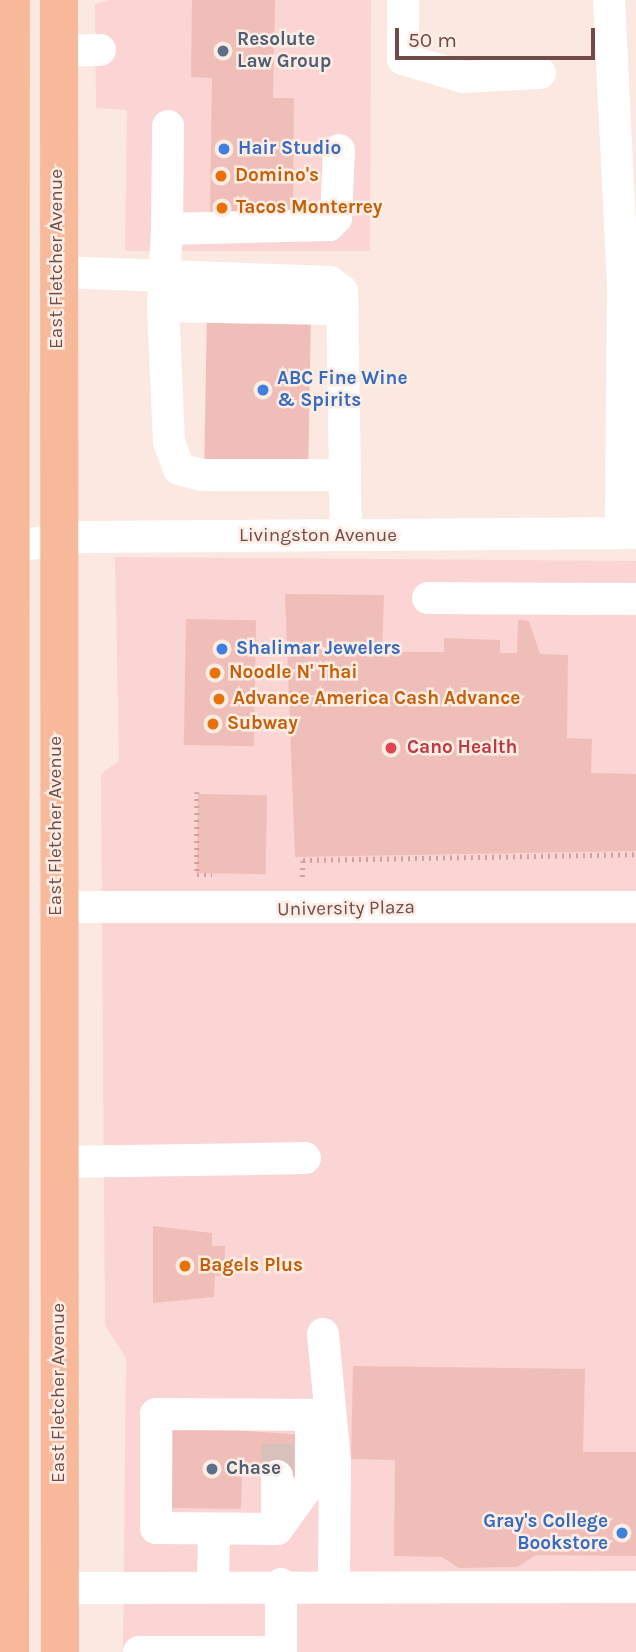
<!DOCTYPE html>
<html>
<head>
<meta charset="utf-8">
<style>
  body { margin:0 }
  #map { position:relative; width:636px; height:1652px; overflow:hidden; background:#fbe8e0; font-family:Karla,sans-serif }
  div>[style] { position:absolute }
  .commercial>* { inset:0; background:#fbd4d4 }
  .building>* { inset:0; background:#efbeb8; transform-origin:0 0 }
  .minor-tunnel>* { height:32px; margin-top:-16px; transform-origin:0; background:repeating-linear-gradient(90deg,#d8c1ba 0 32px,transparent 0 48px) }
  .path>* { height:4.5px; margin-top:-2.25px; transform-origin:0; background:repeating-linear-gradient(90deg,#d3a19c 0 2px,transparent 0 7px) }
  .minor>* { height:32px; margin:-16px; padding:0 16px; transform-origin:16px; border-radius:16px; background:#fff }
  .major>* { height:38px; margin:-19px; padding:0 19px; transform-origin:19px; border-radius:19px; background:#f8b89a }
  .dots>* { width:19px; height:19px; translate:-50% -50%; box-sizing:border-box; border:4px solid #feede5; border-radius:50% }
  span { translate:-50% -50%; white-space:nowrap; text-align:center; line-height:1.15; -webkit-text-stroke:5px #feede5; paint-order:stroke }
  .service-label { font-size:19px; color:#4e5e75; font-weight:700 }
  .left { translate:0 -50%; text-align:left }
  .shop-label { font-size:19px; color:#366cbe; font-weight:700 }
  .right { translate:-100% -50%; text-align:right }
  .food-label { font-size:19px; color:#c56008; font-weight:700 }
  .street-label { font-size:19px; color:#704b48 }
  .health-label { font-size:19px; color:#be3a42; font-weight:700 }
  .scale { position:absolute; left:395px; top:28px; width:200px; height:32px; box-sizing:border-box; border:4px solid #704b48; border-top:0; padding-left:9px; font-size:21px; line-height:24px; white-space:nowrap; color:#704b48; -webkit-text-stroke:5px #feede5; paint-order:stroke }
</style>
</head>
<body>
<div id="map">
  <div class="commercial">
    <div style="clip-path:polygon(109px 0,371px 0,370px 251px,125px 251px,127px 110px,96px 108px,95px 4px)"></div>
    <div style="clip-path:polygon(115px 557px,636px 561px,636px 1652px,123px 1652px,126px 1358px,105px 1325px,101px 774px,119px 761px)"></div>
  </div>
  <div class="building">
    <div style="clip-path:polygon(192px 0,275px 0,273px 98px,294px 98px,293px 216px,210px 215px,212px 78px,191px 77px)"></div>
    <div style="left:207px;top:308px;width:104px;height:159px;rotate:1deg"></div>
    <div style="clip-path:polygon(285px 594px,384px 595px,382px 652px,444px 652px,444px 638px,500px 640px,500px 653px,517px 653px,518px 620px,529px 621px,540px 654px,568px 655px,567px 738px,592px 739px,591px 773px,636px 774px,636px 851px,295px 857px)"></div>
    <div style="left:186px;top:619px;width:70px;height:126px;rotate:1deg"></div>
    <div style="left:198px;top:794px;width:69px;height:79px;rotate:1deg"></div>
    <div style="clip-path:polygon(153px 1226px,212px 1233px,212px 1246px,225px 1246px,224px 1276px,215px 1276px,214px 1297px,153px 1303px)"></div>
    <div style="clip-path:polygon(353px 1366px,585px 1369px,583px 1452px,636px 1452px,636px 1556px,536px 1555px,517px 1567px,459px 1568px,442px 1557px,394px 1556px,395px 1460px,351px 1459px)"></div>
    <div style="clip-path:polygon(173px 1426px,305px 1435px,305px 1476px,242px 1476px,241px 1509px,172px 1508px)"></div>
  </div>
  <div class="minor-tunnel">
    <div style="left:277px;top:1476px;width:41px;rotate:-88.6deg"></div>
  </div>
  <div class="path">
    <div style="left:197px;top:792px;width:83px;rotate:90deg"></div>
    <div style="left:197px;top:875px;width:15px"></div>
    <div style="left:302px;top:877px;width:17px;rotate:-87deg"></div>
    <div style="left:303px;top:860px;width:333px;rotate:-1deg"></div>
  </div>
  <div class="minor">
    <div style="left:403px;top:0;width:59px;rotate:90deg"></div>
    <div style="left:403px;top:59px;width:63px;rotate:16.7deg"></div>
    <div style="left:463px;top:77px;width:77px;rotate:-3deg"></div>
    <div style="left:609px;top:0;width:285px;rotate:87.2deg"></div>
    <div style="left:623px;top:285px;width:248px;rotate:90.5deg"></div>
    <div style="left:58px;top:51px;width:42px;rotate:-1.4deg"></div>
    <div style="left:339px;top:150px;width:68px;rotate:92.5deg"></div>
    <div style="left:336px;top:218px;width:10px;rotate:135deg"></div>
    <div style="left:329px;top:225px;width:162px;rotate:178.6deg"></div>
    <div style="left:167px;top:229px;width:77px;rotate:93deg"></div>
    <div style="left:163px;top:306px;width:136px;rotate:87.5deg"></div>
    <div style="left:169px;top:442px;width:29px;rotate:70deg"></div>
    <div style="left:179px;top:469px;width:23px;rotate:15deg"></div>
    <div style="left:201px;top:475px;width:144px"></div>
    <div style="left:167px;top:229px;width:103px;rotate:-89.4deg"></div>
    <div style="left:57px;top:272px;width:273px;rotate:2.1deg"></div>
    <div style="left:330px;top:282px;width:15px;rotate:37deg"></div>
    <div style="left:342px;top:291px;width:244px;rotate:89.1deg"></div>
    <div style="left:163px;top:306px;width:180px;rotate:1deg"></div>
    <div style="left:0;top:548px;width:83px;rotate:-7.6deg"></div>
    <div style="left:82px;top:537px;width:554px;rotate:-0.41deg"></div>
    <div style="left:428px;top:598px;width:208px;rotate:0.3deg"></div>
    <div style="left:57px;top:907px;width:579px"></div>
    <div style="left:58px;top:1162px;width:247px;rotate:-0.9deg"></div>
    <div style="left:323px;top:1334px;width:129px;rotate:84.6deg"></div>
    <div style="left:335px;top:1462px;width:123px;rotate:90.5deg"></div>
    <div style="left:277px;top:1476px;width:53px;rotate:90deg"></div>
    <div style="left:277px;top:1529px;width:121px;rotate:-179.5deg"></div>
    <div style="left:156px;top:1528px;width:114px;rotate:-90deg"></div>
    <div style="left:156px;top:1414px;width:174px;rotate:0.3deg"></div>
    <div style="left:277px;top:1529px;width:58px;rotate:-54.1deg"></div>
    <div style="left:311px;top:1482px;width:67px;rotate:-90deg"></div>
    <div style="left:213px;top:1586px;width:57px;rotate:-89deg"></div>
    <div style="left:60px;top:1588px;width:576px;rotate:-0.1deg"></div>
    <div style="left:139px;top:1652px;width:142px"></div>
    <div style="left:281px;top:1652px;width:68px;rotate:-90deg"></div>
  </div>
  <div class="major">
    <div style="left:59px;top:0;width:1652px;rotate:89.97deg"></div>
    <div style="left:10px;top:1652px;width:1652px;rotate:-89.97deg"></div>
  </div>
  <div class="dots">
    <div style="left:223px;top:51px;background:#5c6f8a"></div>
    <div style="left:224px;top:149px;background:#3f7fe0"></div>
    <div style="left:221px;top:176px;background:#e8710a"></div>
    <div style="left:222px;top:208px;background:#e8710a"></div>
    <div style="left:263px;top:390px;background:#3f7fe0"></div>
    <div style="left:222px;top:649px;background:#3f7fe0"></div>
    <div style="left:215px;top:673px;background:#e8710a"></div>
    <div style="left:219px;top:699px;background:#e8710a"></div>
    <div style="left:213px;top:724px;background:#e8710a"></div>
    <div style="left:391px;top:748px;background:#e0444e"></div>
    <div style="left:185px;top:1266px;background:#e8710a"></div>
    <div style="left:212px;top:1469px;background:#5c6f8a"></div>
    <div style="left:622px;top:1533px;background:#3f7fe0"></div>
  </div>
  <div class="service-label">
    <span class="left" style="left:237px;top:51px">Resolute<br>Law Group</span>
    <span class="left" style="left:226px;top:1469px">Chase</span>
  </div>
  <div class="shop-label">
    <span class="left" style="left:238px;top:149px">Hair Studio</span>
    <span class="left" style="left:277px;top:390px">ABC Fine Wine<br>&amp; Spirits</span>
    <span class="left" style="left:236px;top:649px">Shalimar Jewelers</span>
    <span class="right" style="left:608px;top:1533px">Gray's College<br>Bookstore</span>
  </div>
  <div class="food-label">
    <span class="left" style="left:235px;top:176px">Domino's</span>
    <span class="left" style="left:236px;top:208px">Tacos Monterrey</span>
    <span class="left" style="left:229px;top:673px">Noodle N' Thai</span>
    <span class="left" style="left:233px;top:699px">Advance America Cash Advance</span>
    <span class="left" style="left:227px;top:724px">Subway</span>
    <span class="left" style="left:199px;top:1266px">Bagels Plus</span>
  </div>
  <div class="street-label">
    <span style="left:57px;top:259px;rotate:-90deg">East Fletcher Avenue</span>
    <span style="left:318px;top:536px">Livingston Avenue</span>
    <span style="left:56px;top:826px;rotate:-90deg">East Fletcher Avenue</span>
    <span style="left:346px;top:909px;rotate:-1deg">University Plaza</span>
    <span style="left:59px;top:1393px;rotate:-90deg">East Fletcher Avenue</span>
  </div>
  <div class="health-label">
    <span class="left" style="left:407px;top:748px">Cano Health</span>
  </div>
  <div class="scale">50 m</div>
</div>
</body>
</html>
